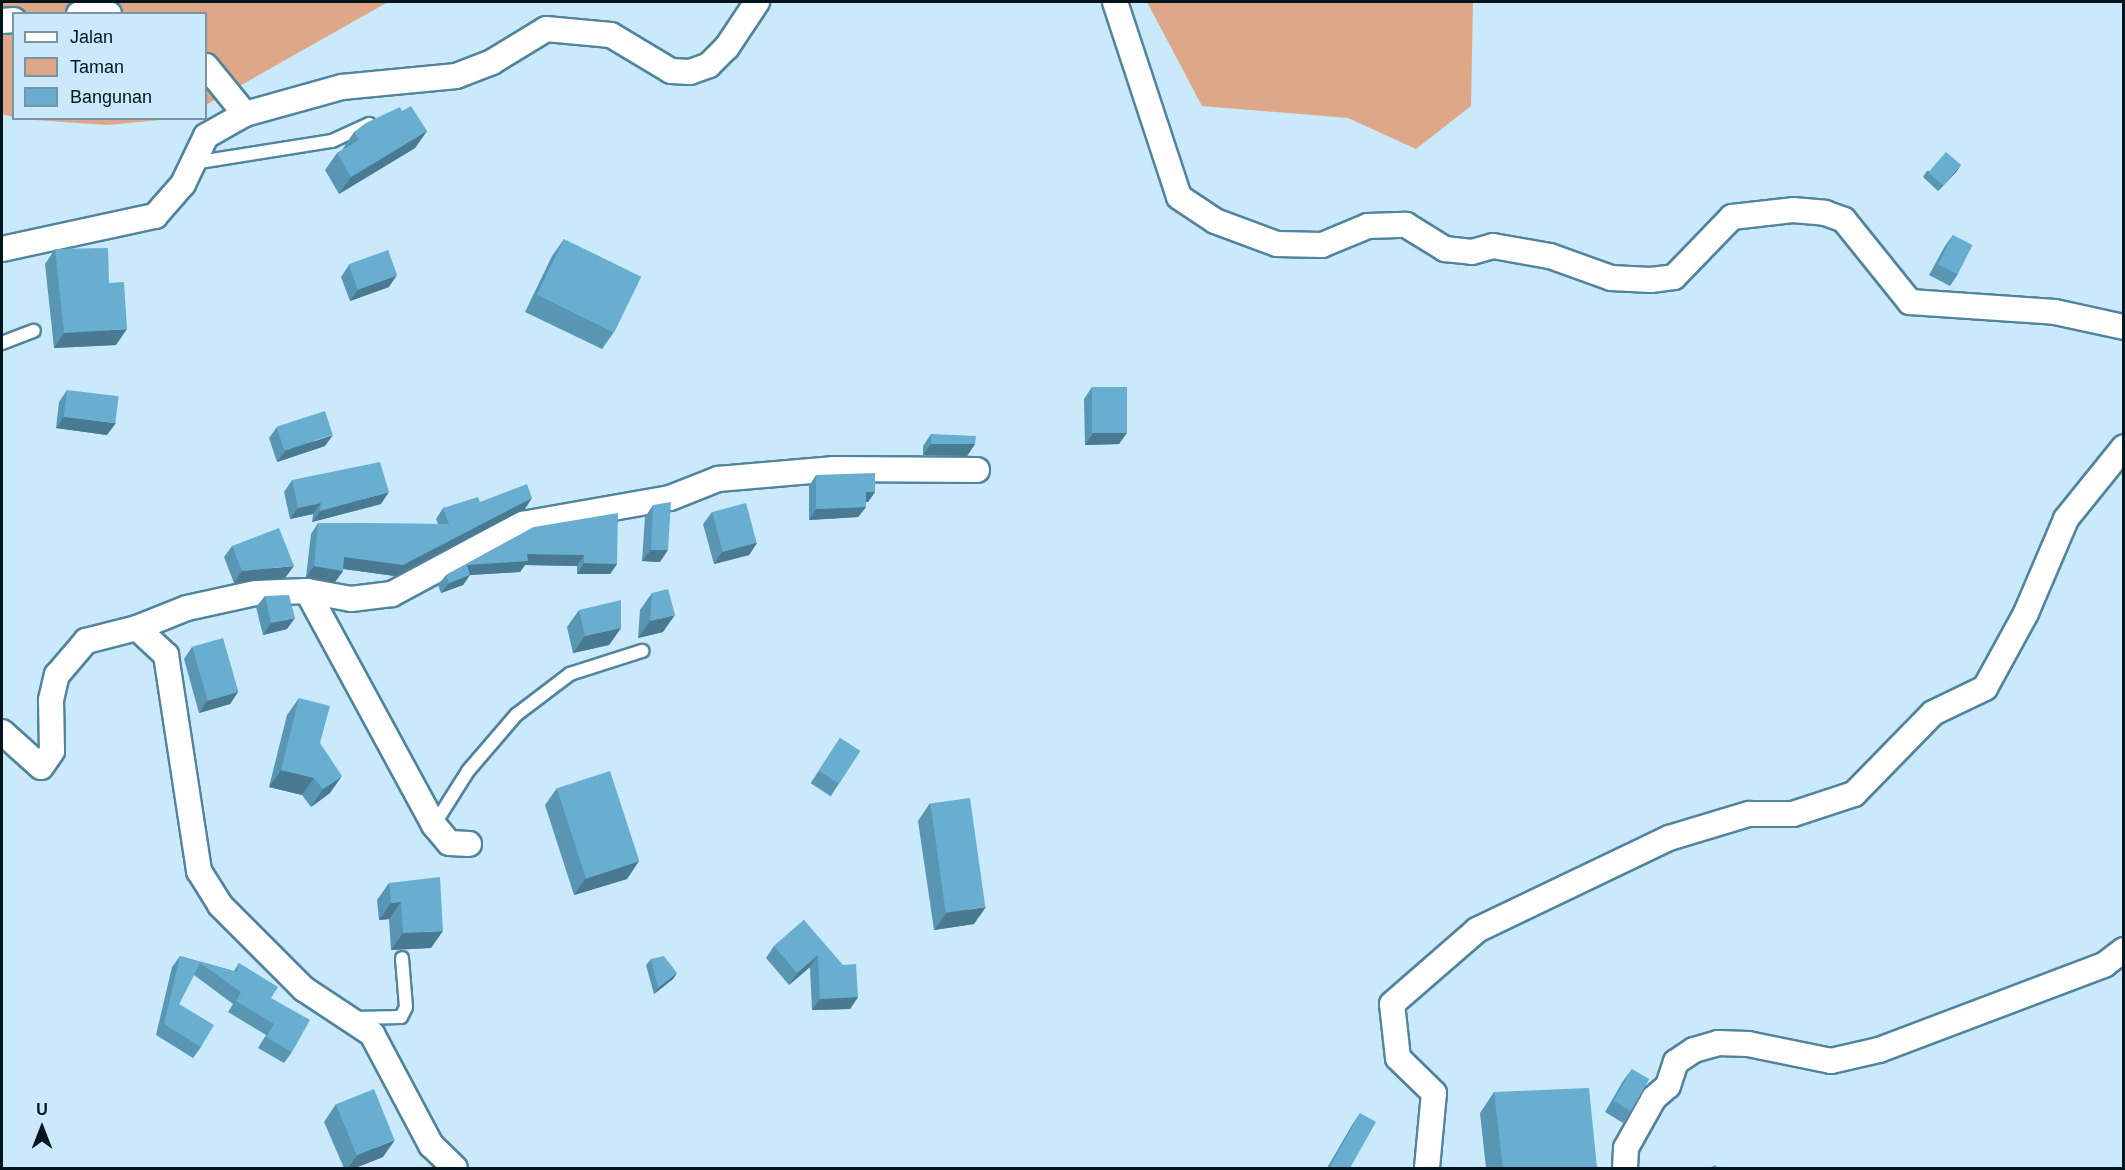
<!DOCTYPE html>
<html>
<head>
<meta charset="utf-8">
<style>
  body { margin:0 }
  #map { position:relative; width:2125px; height:1170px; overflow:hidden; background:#cae9fb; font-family:Helvetica,sans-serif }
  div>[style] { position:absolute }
  .green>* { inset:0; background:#dea888 }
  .roads { filter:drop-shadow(2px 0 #51849e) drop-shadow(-2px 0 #51849e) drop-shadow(0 2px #51849e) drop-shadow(0 -2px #51849e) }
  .service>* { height:12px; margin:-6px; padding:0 6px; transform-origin:6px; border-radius:6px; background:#fff }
  .minor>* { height:24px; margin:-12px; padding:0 12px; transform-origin:12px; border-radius:12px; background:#fff }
  .wall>* { inset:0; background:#5996b4; transform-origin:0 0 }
  .shaded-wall>* { inset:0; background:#497a92 }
  .building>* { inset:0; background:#68aed1; transform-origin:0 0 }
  span { translate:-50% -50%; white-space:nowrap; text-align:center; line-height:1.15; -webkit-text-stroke:6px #cae9fb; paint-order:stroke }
  .frame { position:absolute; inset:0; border:3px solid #02151f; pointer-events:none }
  .legend { position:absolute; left:12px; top:12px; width:195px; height:108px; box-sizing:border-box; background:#cae9fb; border:2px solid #7a94a3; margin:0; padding:8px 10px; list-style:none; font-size:18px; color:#02151f }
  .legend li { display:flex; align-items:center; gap:12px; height:30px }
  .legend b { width:30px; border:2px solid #7a94a3 }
  .north { position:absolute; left:12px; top:1098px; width:60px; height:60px; -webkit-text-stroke:4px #cae9fb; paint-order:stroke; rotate:0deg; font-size:16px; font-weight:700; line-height:24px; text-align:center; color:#02151f }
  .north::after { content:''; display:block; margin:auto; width:21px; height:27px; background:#02151f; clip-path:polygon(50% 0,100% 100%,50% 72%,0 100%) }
</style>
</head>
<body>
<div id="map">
  <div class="green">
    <div style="clip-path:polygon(2px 2px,388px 2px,206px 105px,206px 14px,14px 14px,13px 117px,2px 114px)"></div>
    <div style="clip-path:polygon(1147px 2px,1473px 2px,1471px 106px,1416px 149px,1348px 118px,1202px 106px)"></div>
    <div style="clip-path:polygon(20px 119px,172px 119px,107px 125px)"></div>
  </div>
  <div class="roads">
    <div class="service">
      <div style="left:193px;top:163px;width:141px;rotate:-9deg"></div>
      <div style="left:332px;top:141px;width:41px;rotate:-24.7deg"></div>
      <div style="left:2px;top:343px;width:34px;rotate:-21deg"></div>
      <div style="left:434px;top:825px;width:64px;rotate:-57.8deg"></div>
      <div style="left:468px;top:771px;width:74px;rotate:-49.4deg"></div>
      <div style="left:516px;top:715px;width:68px;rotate:-37.2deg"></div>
      <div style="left:570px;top:674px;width:76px;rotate:-17.7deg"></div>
      <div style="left:354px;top:1018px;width:47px;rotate:-1.2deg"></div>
      <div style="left:401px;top:1017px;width:11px;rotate:-63deg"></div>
      <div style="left:406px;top:1007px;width:49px;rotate:-94.7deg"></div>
    </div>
    <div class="minor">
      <div style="left:1115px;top:2px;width:205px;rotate:71.8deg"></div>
      <div style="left:1179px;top:197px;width:43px;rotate:33.7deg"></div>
      <div style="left:1215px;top:221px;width:66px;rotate:20.4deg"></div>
      <div style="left:1277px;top:244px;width:45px;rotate:1.3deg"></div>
      <div style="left:1322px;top:245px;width:50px;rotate:-22.4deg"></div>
      <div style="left:1368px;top:226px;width:38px;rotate:-2deg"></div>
      <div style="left:1406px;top:225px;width:46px;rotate:31.6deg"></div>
      <div style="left:1445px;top:249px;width:27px;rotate:6deg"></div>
      <div style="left:1472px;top:252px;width:22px;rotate:-16deg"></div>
      <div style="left:1493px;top:246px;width:58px;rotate:10deg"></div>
      <div style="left:1550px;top:256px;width:65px;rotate:19.8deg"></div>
      <div style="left:1611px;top:278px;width:40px;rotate:2.9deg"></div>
      <div style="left:1651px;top:280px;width:23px;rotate:-7deg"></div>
      <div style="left:1674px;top:277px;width:83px;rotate:-46deg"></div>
      <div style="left:1732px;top:217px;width:61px;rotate:-6.5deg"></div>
      <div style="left:1793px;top:210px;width:32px;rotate:5deg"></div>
      <div style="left:1825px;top:213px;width:20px;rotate:20deg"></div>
      <div style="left:1844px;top:220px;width:105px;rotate:51.2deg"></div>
      <div style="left:1910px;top:302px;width:145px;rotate:3.9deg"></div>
      <div style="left:2055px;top:312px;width:71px;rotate:12.3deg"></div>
      <div style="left:79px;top:14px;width:30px"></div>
      <div style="left:2px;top:21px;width:12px;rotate:-5deg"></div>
      <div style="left:206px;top:66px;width:62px;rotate:50.9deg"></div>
      <div style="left:2px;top:249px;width:157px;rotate:-12.2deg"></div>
      <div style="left:155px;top:216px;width:43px;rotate:-48.8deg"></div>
      <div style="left:183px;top:184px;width:53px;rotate:-64.4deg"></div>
      <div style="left:206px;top:136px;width:45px;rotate:-29.4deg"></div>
      <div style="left:245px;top:114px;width:101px;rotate:-15.6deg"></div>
      <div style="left:342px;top:87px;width:115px;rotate:-5.5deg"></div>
      <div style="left:456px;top:76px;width:39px;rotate:-21deg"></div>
      <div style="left:492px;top:62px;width:63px;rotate:-31.4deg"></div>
      <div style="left:546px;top:29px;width:65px;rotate:5.3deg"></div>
      <div style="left:611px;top:35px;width:70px;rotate:31deg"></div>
      <div style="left:671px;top:71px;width:19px;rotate:3deg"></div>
      <div style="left:690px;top:72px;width:20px;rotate:-20deg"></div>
      <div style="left:709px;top:65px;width:25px;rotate:-45deg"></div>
      <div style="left:727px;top:47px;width:54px;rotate:-56.3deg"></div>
      <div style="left:307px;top:591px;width:266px;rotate:61.5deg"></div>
      <div style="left:434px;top:825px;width:23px;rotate:50deg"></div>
      <div style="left:449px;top:843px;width:20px;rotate:3deg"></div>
      <div style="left:137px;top:628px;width:54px;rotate:-21.8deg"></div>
      <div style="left:187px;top:608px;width:70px;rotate:-12.4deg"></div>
      <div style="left:255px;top:593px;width:52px;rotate:-2.2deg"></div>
      <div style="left:307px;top:591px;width:45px;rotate:10.3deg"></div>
      <div style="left:351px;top:599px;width:41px;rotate:-7deg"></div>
      <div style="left:392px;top:594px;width:148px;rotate:-28.3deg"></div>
      <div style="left:522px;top:524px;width:150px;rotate:-10deg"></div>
      <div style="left:670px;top:498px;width:52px;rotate:-21.6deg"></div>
      <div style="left:718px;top:479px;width:117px;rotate:-4.9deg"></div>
      <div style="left:835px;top:469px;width:142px;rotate:0.4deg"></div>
      <div style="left:2px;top:732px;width:52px;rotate:41.9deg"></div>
      <div style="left:41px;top:767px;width:19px;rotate:-55deg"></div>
      <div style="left:52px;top:751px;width:51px;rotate:-91.1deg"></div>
      <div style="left:51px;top:700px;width:26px;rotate:-77deg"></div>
      <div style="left:57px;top:675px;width:45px;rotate:-49.5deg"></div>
      <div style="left:86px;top:641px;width:53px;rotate:-14.3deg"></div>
      <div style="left:137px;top:628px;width:40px;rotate:43deg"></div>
      <div style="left:166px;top:655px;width:219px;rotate:81.3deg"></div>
      <div style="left:199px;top:871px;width:40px;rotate:58deg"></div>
      <div style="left:220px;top:905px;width:119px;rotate:45deg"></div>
      <div style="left:304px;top:989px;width:82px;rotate:33.5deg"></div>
      <div style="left:372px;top:1034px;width:126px;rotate:62deg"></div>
      <div style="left:431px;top:1145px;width:33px;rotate:44deg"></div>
      <div style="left:1427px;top:1168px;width:75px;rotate:-84.7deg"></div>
      <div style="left:1434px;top:1093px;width:50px;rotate:-135.8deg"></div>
      <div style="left:1398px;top:1058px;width:54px;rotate:-96.3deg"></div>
      <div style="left:1392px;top:1004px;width:113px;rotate:-41deg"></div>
      <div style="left:1477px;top:930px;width:213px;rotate:-25.6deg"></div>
      <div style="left:1669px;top:838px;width:84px;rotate:-16.7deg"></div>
      <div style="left:1749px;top:814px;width:44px"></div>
      <div style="left:1793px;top:814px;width:64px;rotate:-18.2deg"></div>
      <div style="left:1854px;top:794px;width:113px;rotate:-45.7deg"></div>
      <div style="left:1933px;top:713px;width:58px;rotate:-25.7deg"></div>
      <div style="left:1985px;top:688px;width:85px;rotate:-61.3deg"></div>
      <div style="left:2026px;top:613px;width:102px;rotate:-66.9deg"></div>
      <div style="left:2066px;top:519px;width:92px;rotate:-51.1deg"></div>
      <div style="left:1625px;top:1168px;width:20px;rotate:-87deg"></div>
      <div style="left:1626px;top:1148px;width:57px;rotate:-60.8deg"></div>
      <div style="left:1654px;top:1098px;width:18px;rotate:-41deg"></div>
      <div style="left:1668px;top:1086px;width:25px;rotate:-72deg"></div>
      <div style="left:1676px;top:1062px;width:22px;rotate:-34deg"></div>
      <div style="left:1694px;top:1050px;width:25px;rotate:-16deg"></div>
      <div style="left:1718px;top:1043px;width:30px;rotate:2deg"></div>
      <div style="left:1748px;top:1044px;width:85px;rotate:11.6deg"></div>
      <div style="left:1831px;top:1061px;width:49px;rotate:-12.9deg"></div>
      <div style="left:1879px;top:1050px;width:241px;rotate:-20.7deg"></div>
      <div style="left:2104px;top:965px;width:25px;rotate:-37deg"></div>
    </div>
  </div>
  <div class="wall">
    <div style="clip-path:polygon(402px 111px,427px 131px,415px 148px,339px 194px,325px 170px,337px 153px,342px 150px,354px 132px)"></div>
    <div style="clip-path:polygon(1927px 171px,1957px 171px,1938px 191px,1923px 177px)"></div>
    <div style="clip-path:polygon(1953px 235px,1958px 274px,1950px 286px,1929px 275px,1945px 246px)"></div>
    <div style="clip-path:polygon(564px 239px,614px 332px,602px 349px,525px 312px,552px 256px)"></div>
    <div style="clip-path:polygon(55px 249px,116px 345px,54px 348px,45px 264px)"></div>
    <div style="clip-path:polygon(349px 265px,389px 287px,350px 301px,341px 277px)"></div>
    <div style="clip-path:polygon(1092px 387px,1119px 444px,1085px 445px,1084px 399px)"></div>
    <div style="clip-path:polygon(67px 390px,107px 435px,56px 428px,59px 402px)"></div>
    <div style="clip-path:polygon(277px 427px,325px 446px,277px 462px,269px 438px)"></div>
    <div style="clip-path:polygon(931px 434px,975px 444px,967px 456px,923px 455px,923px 446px)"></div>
    <div style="clip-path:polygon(816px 475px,875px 492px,868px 502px,866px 502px,866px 507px,858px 517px,809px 520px,809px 486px)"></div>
    <div style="clip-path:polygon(292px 480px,381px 504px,312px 522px,313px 514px,290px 519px,284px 492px)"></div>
    <div style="clip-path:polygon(480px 502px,525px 509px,395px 576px,343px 569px,343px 571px,335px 582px,306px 577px,311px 534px,318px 523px,438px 524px,436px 519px,443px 508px)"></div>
    <div style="clip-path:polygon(653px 505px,660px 562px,642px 561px,645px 517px)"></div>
    <div style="clip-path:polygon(712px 512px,757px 543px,749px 555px,714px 564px,703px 524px)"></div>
    <div style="clip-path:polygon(534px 527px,617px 564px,610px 574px,577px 574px,577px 566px,525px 565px,520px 572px,470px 575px,463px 585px,441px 593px,438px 585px,446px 575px)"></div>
    <div style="clip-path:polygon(232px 546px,285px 578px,234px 583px,224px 557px)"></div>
    <div style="clip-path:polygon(652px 593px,663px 632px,638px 638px,640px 610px)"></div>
    <div style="clip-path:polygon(265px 596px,287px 629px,263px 635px,256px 607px)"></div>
    <div style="clip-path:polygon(579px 610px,621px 628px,609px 645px,573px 653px,567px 627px)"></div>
    <div style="clip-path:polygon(192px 647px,238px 692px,230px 704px,199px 713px,184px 659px)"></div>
    <div style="clip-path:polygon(299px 698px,320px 743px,330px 793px,311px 807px,302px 795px,269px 787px,287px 715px)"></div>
    <div style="left:840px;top:738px;width:24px;height:54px;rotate:33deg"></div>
    <div style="clip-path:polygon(557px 788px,639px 861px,627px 879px,574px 895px,545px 805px)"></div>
    <div style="clip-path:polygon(930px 803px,974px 924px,934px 930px,918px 821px)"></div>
    <div style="clip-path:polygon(389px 883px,431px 948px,391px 950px,389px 919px,379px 920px,377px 900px)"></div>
    <div style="clip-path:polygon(804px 920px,858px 997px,850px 1009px,812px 1010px,810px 967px,789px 985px,766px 958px,774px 946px)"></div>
    <div style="clip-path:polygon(180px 956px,234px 971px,239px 963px,271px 998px,292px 1052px,284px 1063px,258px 1048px,266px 1035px,228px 1012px,233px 1004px,194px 975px,179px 1004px,201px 1047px,193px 1058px,156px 1035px,172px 967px)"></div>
    <div style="clip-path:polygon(651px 959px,677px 973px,673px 979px,654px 994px,646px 965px)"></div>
    <div style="clip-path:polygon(1632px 1069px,1631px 1111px,1623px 1123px,1605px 1112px,1623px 1081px)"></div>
    <div style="clip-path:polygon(1494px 1092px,1597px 1168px,1486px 1168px,1480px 1113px)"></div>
    <div style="clip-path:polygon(336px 1104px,383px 1157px,355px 1168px,344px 1168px,324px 1122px)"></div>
    <div style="clip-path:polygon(1360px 1113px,1350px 1168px,1327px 1168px,1352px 1125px)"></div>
  </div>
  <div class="shaded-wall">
    <div style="clip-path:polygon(427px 131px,415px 148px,339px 194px,351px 177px)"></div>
    <div style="clip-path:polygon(1961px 165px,1957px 171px,1938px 191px,1942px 185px)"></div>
    <div style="clip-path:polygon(397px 275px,389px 287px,350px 301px,358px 290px)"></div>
    <div style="clip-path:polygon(127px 329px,116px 345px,54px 348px,64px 333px)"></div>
    <div style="clip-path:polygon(64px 417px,116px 423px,107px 435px,56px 428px)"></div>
    <div style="clip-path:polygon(1093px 433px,1127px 433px,1119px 444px,1085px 445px)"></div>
    <div style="clip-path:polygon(333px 435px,325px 446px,277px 462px,285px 451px)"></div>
    <div style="clip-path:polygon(931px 444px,975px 444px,967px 456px,923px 455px)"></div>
    <div style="clip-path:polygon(389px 492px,381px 504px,312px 522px,320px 511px)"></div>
    <div style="clip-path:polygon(866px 492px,875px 492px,868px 502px,858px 502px)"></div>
    <div style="clip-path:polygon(532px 498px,525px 509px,395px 576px,337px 568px,344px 557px)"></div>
    <div style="clip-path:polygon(321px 503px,313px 514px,290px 519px,298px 508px)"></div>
    <div style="clip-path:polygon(866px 507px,858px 517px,809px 520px,816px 509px)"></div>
    <div style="clip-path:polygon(757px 543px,749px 555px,714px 564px,722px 552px)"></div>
    <div style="clip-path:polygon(651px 550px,668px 550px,660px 562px,642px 561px)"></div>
    <div style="clip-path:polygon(527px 554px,584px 555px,577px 566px,525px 565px,520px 572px,470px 575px,463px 585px,441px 593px,449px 583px,467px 565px)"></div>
    <div style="clip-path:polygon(584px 563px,617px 564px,610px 574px,577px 574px)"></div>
    <div style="clip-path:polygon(294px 566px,285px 578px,234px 583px,242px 571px)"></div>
    <div style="clip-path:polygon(314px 566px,343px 571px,335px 582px,306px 577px)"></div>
    <div style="clip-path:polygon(675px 615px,663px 632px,638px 638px,650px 621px)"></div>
    <div style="clip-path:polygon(295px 618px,287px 629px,263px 635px,271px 623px)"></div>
    <div style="clip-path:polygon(621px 628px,609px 645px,573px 653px,585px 636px)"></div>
    <div style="clip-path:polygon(238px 692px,230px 704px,199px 713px,207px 701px)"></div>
    <div style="clip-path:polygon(281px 770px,314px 778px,302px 795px,269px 787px)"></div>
    <div style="clip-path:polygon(342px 776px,330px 793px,311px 807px,323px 789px)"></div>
    <div style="clip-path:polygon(639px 861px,627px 879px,574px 895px,586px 878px)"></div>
    <div style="clip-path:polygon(401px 902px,389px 919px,379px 920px,391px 903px)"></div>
    <div style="clip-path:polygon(986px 907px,974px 924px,934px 930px,946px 913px)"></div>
    <div style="clip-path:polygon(443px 931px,431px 948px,391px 950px,403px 933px)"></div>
    <div style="clip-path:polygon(818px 955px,810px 967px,789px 985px,797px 973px)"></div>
    <div style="clip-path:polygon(677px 973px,673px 979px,654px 994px,658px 988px)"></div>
    <div style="clip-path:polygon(858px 997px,850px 1009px,812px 1010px,820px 999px)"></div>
    <div style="clip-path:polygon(395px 1140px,383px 1157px,355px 1168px,348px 1168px,357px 1155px)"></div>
  </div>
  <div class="building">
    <div style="clip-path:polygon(411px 106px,427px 131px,351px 177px,337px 153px,359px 140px,354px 132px,366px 123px,400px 107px,402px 111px)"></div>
    <div style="left:1946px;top:152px;width:20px;height:27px;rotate:41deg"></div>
    <div style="left:1953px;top:235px;width:22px;height:33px;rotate:27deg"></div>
    <div style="left:564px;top:239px;width:86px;height:62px;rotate:26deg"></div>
    <div style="clip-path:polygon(108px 248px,109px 283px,124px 282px,127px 329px,64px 333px,55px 249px)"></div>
    <div style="left:388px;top:250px;width:27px;height:42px;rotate:70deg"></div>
    <div style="left:1092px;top:387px;width:35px;height:46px"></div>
    <div style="left:67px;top:390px;width:52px;height:27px;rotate:7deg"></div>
    <div style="left:325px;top:411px;width:25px;height:51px;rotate:72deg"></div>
    <div style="clip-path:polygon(931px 434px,976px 436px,975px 444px,931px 444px)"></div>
    <div style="clip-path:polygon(380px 462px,389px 492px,320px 511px,321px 503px,298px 508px,292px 480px)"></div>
    <div style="clip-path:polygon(875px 473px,875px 492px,866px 492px,866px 507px,816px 509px,816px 475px)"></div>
    <div style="clip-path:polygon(527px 484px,532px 498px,403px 565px,344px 557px,343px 571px,314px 566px,318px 523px,449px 524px,443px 508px,478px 497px,480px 502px)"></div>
    <div style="clip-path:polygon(671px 502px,668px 550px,651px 550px,653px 505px)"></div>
    <div style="left:746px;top:503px;width:41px;height:35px;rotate:75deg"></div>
    <div style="clip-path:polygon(618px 513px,617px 564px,584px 563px,584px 555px,527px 554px,528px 561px,467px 565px,470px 575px,449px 583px,446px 575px,534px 527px)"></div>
    <div style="clip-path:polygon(279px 528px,294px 566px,242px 571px,232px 546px)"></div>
    <div style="clip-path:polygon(668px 589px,675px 615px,650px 621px,652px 593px)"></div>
    <div style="clip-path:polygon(289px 595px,295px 618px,271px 623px,265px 596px)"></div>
    <div style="clip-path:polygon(621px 600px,621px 628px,585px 636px,579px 610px)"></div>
    <div style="left:223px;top:638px;width:56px;height:32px;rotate:74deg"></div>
    <div style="clip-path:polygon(299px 698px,330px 706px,320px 743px,342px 776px,323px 789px,314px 778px,281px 770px)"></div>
    <div style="left:840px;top:738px;width:24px;height:39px;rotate:33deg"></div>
    <div style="left:610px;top:771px;width:95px;height:56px;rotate:72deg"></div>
    <div style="left:970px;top:798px;width:110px;height:40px;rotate:82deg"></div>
    <div style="clip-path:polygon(440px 877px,443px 931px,403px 933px,401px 902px,391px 903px,389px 883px)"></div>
    <div style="clip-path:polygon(804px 920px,843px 965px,856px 964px,858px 997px,820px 999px,818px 955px,797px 973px,774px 946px)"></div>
    <div style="clip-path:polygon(180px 956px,237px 972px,239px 963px,278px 987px,271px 998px,310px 1020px,292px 1052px,266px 1037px,274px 1024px,236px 1001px,241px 992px,200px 963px,179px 1004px,214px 1025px,201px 1047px,164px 1024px)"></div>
    <div style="clip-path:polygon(664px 956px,677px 973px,658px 988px,651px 959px)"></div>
    <div style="left:1632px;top:1069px;width:20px;height:37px;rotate:30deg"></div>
    <div style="clip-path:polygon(1589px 1088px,1597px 1168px,1503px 1168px,1494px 1092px)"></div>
    <div style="left:374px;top:1089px;width:55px;height:41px;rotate:68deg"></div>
    <div style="clip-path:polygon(1360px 1113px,1376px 1122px,1350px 1168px,1332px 1168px,1330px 1167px)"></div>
    <div style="clip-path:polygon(1715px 1165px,1718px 1168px,1709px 1168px)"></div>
  </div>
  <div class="frame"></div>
  <ul class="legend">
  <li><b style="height:8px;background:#fff"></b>Jalan</li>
  <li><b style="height:16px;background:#dea888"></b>Taman</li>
  <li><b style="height:16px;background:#68aed1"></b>Bangunan</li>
  </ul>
  <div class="north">U</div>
</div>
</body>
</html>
